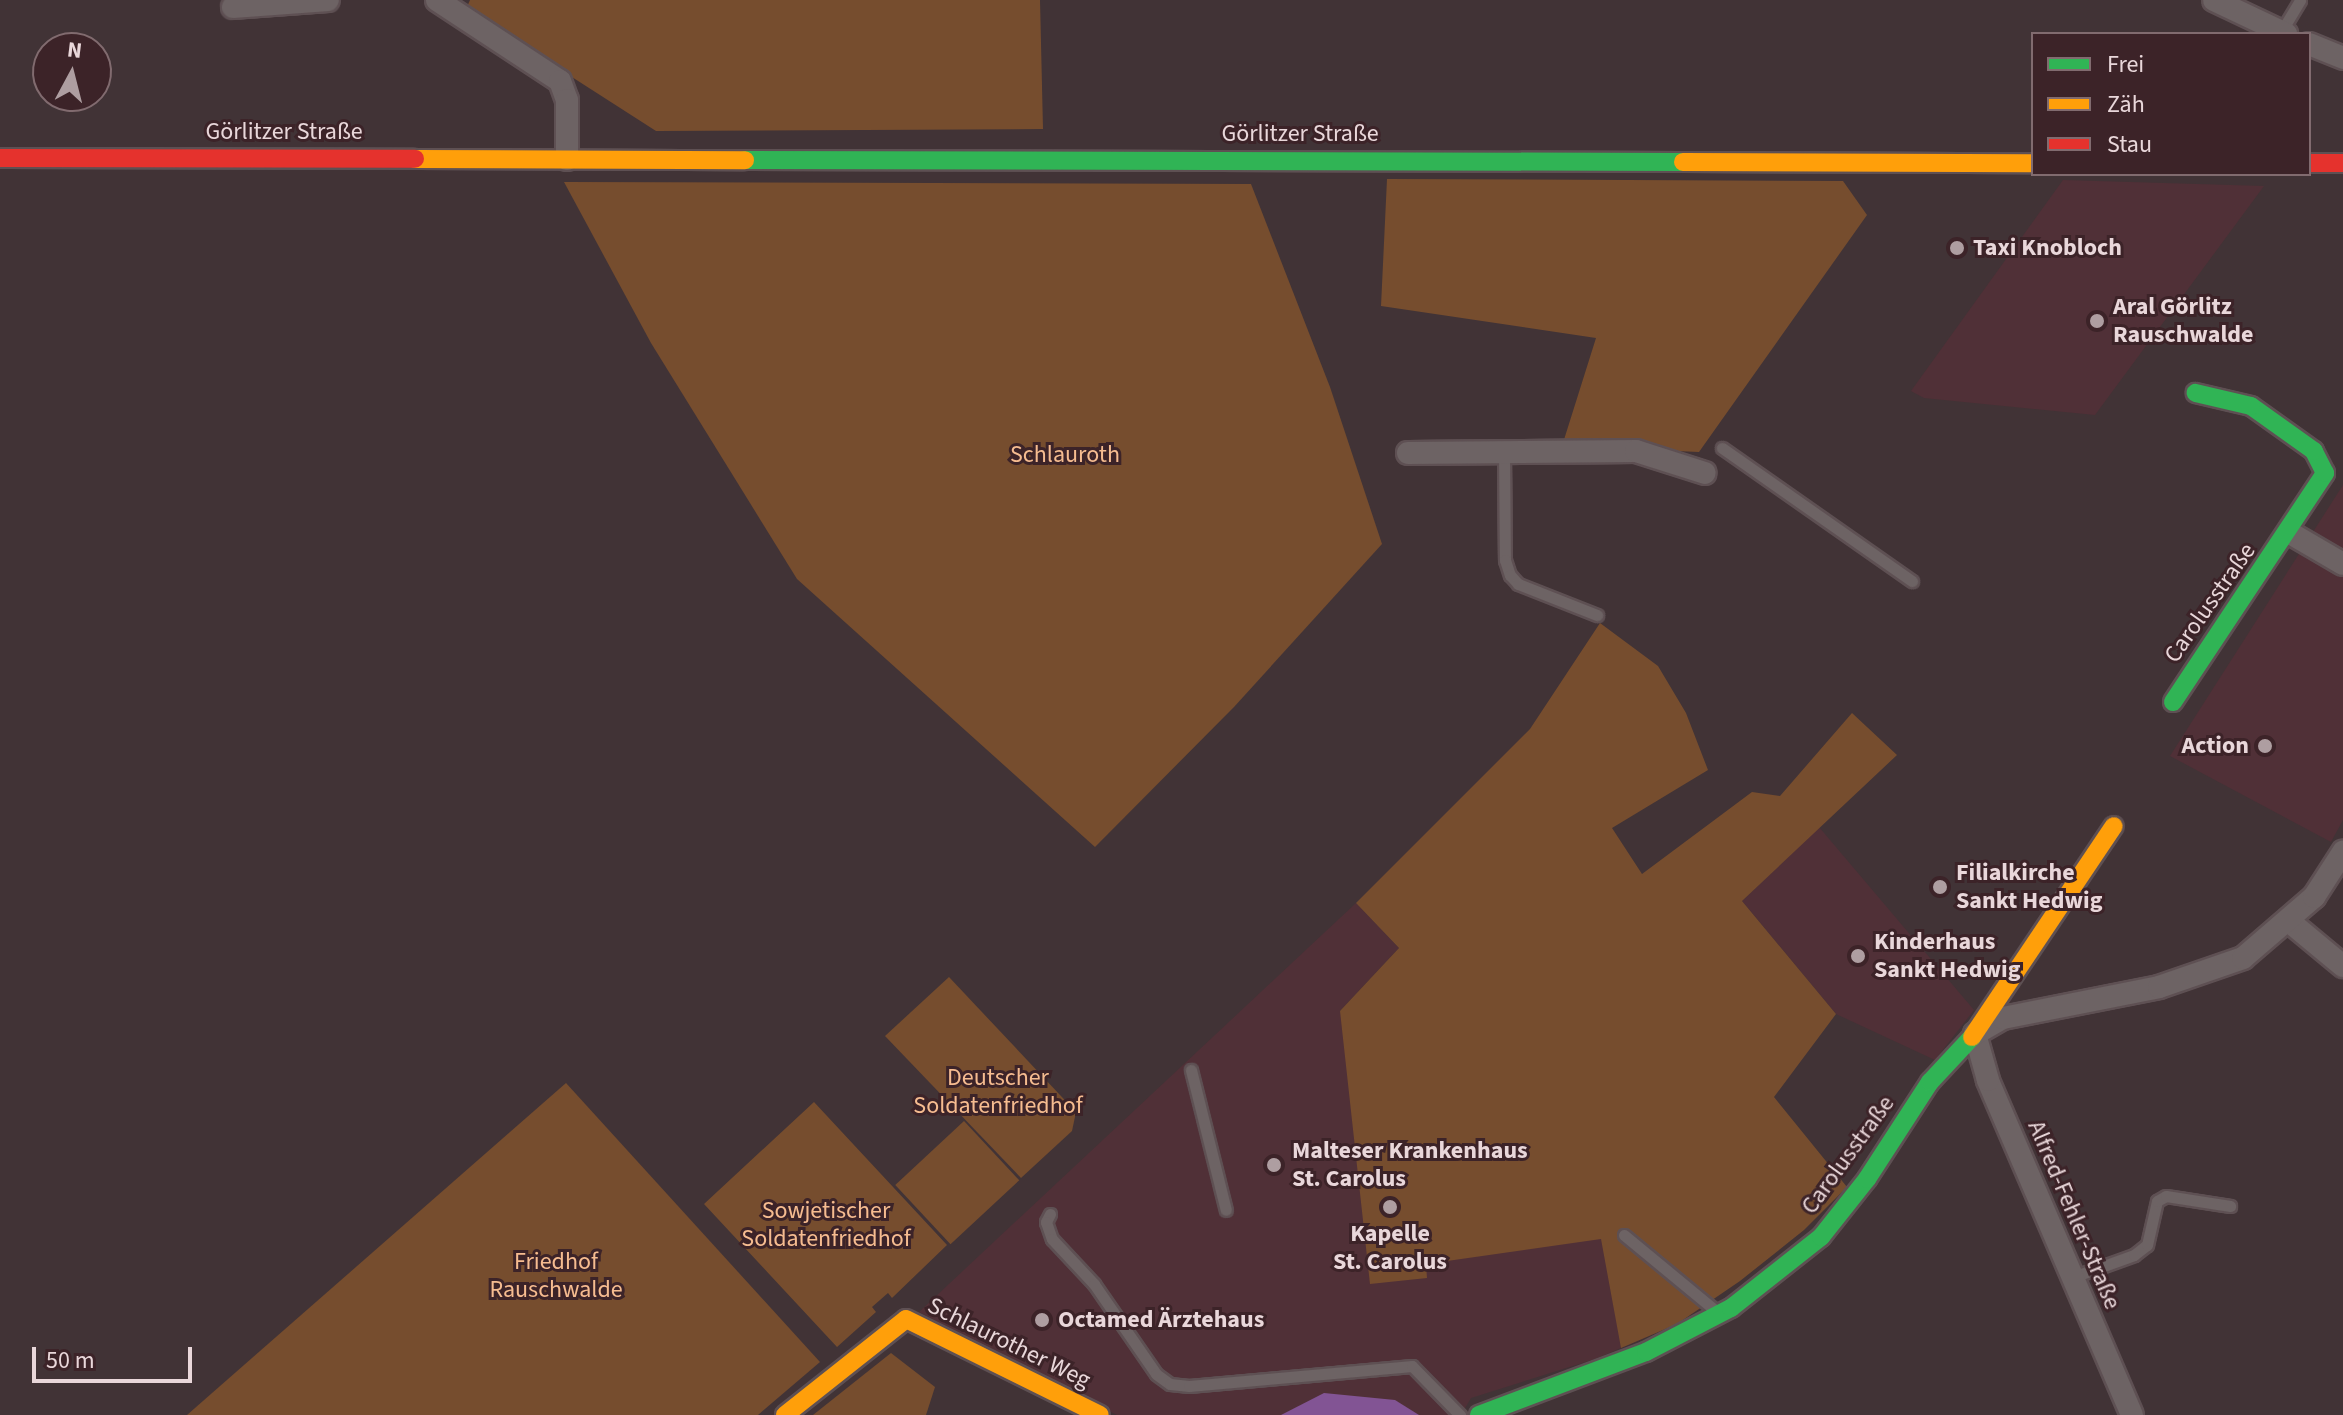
<!DOCTYPE html>
<html>
<head>
<meta charset="utf-8">
<style>
  body { margin:0 }
  #map { position:relative; width:2343px; height:1415px; overflow:hidden; background:#413336; font-family:"Source Sans 3",sans-serif }
  div>[style] { position:absolute }
  .built>* { inset:0; background:#503037 }
  .green>* { inset:0; background:#764d2e; transform-origin:0 0 }
  .water>* { inset:0; background:#825494 }
  .roads { filter:drop-shadow(2px 0 #5e5053) drop-shadow(-2px 0 #5e5053) drop-shadow(0 2px #5e5053) drop-shadow(0 -2px #5e5053) }
  .lane>* { height:11px; margin:-5.5px; padding:0 5.5px; transform-origin:5.5px; border-radius:5.5px; background:#6d6364 }
  .street>* { height:22px; margin:-11px; padding:0 11px; transform-origin:11px; border-radius:11px; background:#6d6364 }
  .fast>* { height:18px; margin:-9px; padding:0 9px; transform-origin:9px; border-radius:9px; background:#30b455 }
  .slow>* { height:18px; margin:-9px; padding:0 9px; transform-origin:9px; border-radius:9px; background:#ff9f0a }
  .jam>* { height:18px; margin:-9px; padding:0 9px; transform-origin:9px; border-radius:9px; background:#e5322d }
  .dots>* { width:22px; height:22px; translate:-50% -50%; box-sizing:border-box; border:4px solid #3c2328; border-radius:50% }
  span { translate:-50% -50%; white-space:nowrap; text-align:center; line-height:1.15; -webkit-text-stroke:6px #3c2328; paint-order:stroke }
  .street-label { font-size:24px; color:#e9d7da }
  .poi-label { font-size:24px; color:#e9d7da; font-weight:700 }
  .left { translate:0 -50%; text-align:left }
  .right { translate:-100% -50%; text-align:right }
  .park-label { font-size:24px; color:#f6bc90 }
  .legend { position:absolute; left:2031px; top:32px; width:280px; height:144px; box-sizing:border-box; background:#3c2328; border:2px solid #816b6f; margin:0; padding:10px 14px; list-style:none; font-size:24px; color:#e9d7da }
  .legend li { display:flex; align-items:center; gap:16px; height:40px }
  .legend b { width:40px; border:2px solid #816b6f }
  .north { position:absolute; left:32px; top:32px; width:80px; height:80px; box-sizing:border-box; background:#3c2328; border:2px solid #816b6f; border-radius:50%; rotate:7deg; font-size:22px; font-weight:700; line-height:32px; text-align:center; color:#e9d7da }
  .north::after { content:''; display:block; margin:auto; width:28px; height:36px; background:#ae9ea1; clip-path:polygon(50% 0,100% 100%,50% 72%,0 100%) }
  .scale { position:absolute; left:32px; top:1347px; width:160px; height:36px; box-sizing:border-box; border:4px solid #e9d7da; border-top:0; padding-left:10px; font-size:24px; line-height:28px; white-space:nowrap; color:#e9d7da; -webkit-text-stroke:6px #3c2328; paint-order:stroke }
</style>
</head>
<body>
<div id="map">
  <div class="built">
    <div style="clip-path:polygon(2063px 180px,2264px 186px,2095px 415px,1924px 398px,1911px 391px)"></div>
    <div style="clip-path:polygon(2343px 485px,2343px 820px,2331px 842px,2170px 756px)"></div>
    <div style="clip-path:polygon(1819px 827px,1974px 1010px,1935px 1060px,1836px 1014px,1742px 901px)"></div>
    <div style="clip-path:polygon(1356px 903px,1399px 948px,1340px 1011px,1804px 1230px,1677px 1324px,1595px 1359px,1471px 1398px,1461px 1415px,1117px 1415px,919px 1312px)"></div>
  </div>
  <div class="green">
    <div style="clip-path:polygon(470px 0,1040px 0,1043px 129px,656px 131px,466px 9px)"></div>
    <div style="clip-path:polygon(1387px 179px,1843px 181px,1867px 215px,1699px 452px,1562px 446px,1596px 338px,1381px 306px)"></div>
    <div style="clip-path:polygon(564px 182px,1251px 184px,1330px 387px,1382px 544px,1234px 707px,1095px 847px,797px 579px,651px 343px)"></div>
    <div style="clip-path:polygon(1600px 623px,1658px 666px,1686px 713px,1708px 770px,1612px 828px,1642px 874px,1752px 792px,1780px 796px,1852px 713px,1897px 755px,1742px 901px,1836px 1014px,1774px 1097px,1847px 1187px,1804px 1230px,1740px 1281px,1677px 1324px,1621px 1348px,1601px 1239px,1426px 1264px,1427px 1278px,1370px 1284px,1340px 1011px,1399px 948px,1356px 903px,1530px 729px)"></div>
    <div style="clip-path:polygon(949px 977px,1076px 1112px,1072px 1131px,1021px 1178px,885px 1036px)"></div>
    <div style="clip-path:polygon(566px 1083px,820px 1362px,758px 1415px,187px 1415px)"></div>
    <div style="clip-path:polygon(814px 1102px,947px 1245px,892px 1298px,888px 1293px,872px 1307px,876px 1312px,837px 1347px,704px 1204px)"></div>
    <div style="left:964px;top:1121px;width:81px;height:94px;rotate:47deg"></div>
    <div style="clip-path:polygon(891px 1353px,935px 1387px,926px 1415px,813px 1415px)"></div>
  </div>
  <div class="water">
    <div style="clip-path:polygon(1324px 1393px,1395px 1400px,1419px 1415px,1281px 1415px)"></div>
  </div>
  <div class="roads">
    <div class="lane">
      <div style="left:2281px;top:32px;width:37px;rotate:-59deg"></div>
      <div style="left:1722px;top:448px;width:232px;rotate:35deg"></div>
      <div style="left:1504px;top:452px;width:108px;rotate:89.5deg"></div>
      <div style="left:1505px;top:560px;width:16px;rotate:72deg"></div>
      <div style="left:1510px;top:575px;width:12px;rotate:48deg"></div>
      <div style="left:1518px;top:584px;width:85px;rotate:21.4deg"></div>
      <div style="left:1191px;top:1070px;width:144px;rotate:76deg"></div>
      <div style="left:1050px;top:1214px;width:9px;rotate:117deg"></div>
      <div style="left:1046px;top:1222px;width:18px;rotate:71deg"></div>
      <div style="left:1052px;top:1239px;width:62px;rotate:47deg"></div>
      <div style="left:1094px;top:1284px;width:109px;rotate:55.4deg"></div>
      <div style="left:1156px;top:1374px;width:17px;rotate:36deg"></div>
      <div style="left:1170px;top:1384px;width:19px;rotate:6deg"></div>
      <div style="left:1189px;top:1386px;width:224px;rotate:-5.1deg"></div>
      <div style="left:1412px;top:1366px;width:69px;rotate:45.6deg"></div>
      <div style="left:1624px;top:1235px;width:119px;rotate:39.6deg"></div>
      <div style="left:2073px;top:1277px;width:65px;rotate:-19.8deg"></div>
      <div style="left:2134px;top:1255px;width:16px;rotate:-38deg"></div>
      <div style="left:2147px;top:1245px;width:45px;rotate:-77.2deg"></div>
      <div style="left:2157px;top:1201px;width:10px;rotate:-29deg"></div>
      <div style="left:2166px;top:1196px;width:65px;rotate:8.9deg"></div>
    </div>
    <div class="street">
      <div style="left:437px;top:0;width:147px;rotate:33.4deg"></div>
      <div style="left:560px;top:81px;width:20px;rotate:70deg"></div>
      <div style="left:567px;top:100px;width:59px;rotate:90deg"></div>
      <div style="left:2214px;top:0;width:80px;rotate:25.3deg"></div>
      <div style="left:233px;top:7px;width:95px;rotate:-4.2deg"></div>
      <div style="left:2309px;top:44px;width:37px;rotate:22deg"></div>
      <div style="left:1408px;top:453px;width:228px;rotate:-0.5deg"></div>
      <div style="left:1636px;top:451px;width:72px;rotate:17.7deg"></div>
      <div style="left:2290px;top:533px;width:61px;rotate:30.3deg"></div>
      <div style="left:2290px;top:922px;width:69px;rotate:39.7deg"></div>
      <div style="left:2132px;top:1415px;width:365px;rotate:-113.3deg"></div>
      <div style="left:1988px;top:1080px;width:48px;rotate:-105.8deg"></div>
      <div style="left:1975px;top:1034px;width:32px;rotate:-30deg"></div>
      <div style="left:2003px;top:1018px;width:159px;rotate:-11.2deg"></div>
      <div style="left:2159px;top:987px;width:89px;rotate:-19deg"></div>
      <div style="left:2243px;top:958px;width:94px;rotate:-40.7deg"></div>
      <div style="left:2314px;top:897px;width:54px;rotate:-57.2deg"></div>
    </div>
    <div class="fast">
      <div style="left:745px;top:160px;width:938px;rotate:0.12deg"></div>
      <div style="left:2173px;top:702px;width:275px;rotate:-56.4deg"></div>
      <div style="left:2325px;top:473px;width:25px;rotate:-117deg"></div>
      <div style="left:2314px;top:451px;width:77px;rotate:-144.5deg"></div>
      <div style="left:2251px;top:406px;width:57px;rotate:-166.7deg"></div>
      <div style="left:1479px;top:1415px;width:178px;rotate:-20.7deg"></div>
      <div style="left:1646px;top:1352px;width:96px;rotate:-27.4deg"></div>
      <div style="left:1731px;top:1308px;width:115px;rotate:-38.3deg"></div>
      <div style="left:1821px;top:1237px;width:74px;rotate:-51.6deg"></div>
      <div style="left:1867px;top:1179px;width:116px;rotate:-57deg"></div>
      <div style="left:1930px;top:1082px;width:62px;rotate:-47deg"></div>
    </div>
    <div class="slow">
      <div style="left:415px;top:159px;width:330px;rotate:0.2deg"></div>
      <div style="left:1683px;top:162px;width:350px;rotate:0.2deg"></div>
      <div style="left:1972px;top:1037px;width:254px;rotate:-56.1deg"></div>
      <div style="left:785px;top:1415px;width:154px;rotate:-38.4deg"></div>
      <div style="left:906px;top:1319px;width:216px;rotate:26.3deg"></div>
    </div>
    <div class="jam">
      <div style="left:0;top:158px;width:415px;rotate:0.1deg"></div>
      <div style="left:2309px;top:163px;width:34px"></div>
    </div>
  </div>
  <div class="dots">
    <div style="left:1957px;top:248px;background:#ae9ea1"></div>
    <div style="left:2097px;top:321px;background:#ae9ea1"></div>
    <div style="left:2265px;top:746px;background:#ae9ea1"></div>
    <div style="left:1940px;top:887px;background:#ae9ea1"></div>
    <div style="left:1858px;top:956px;background:#ae9ea1"></div>
    <div style="left:1274px;top:1165px;background:#ae9ea1"></div>
    <div style="left:1390px;top:1207px;background:#ae9ea1"></div>
    <div style="left:1042px;top:1320px;background:#ae9ea1"></div>
  </div>
  <div class="street-label">
    <span style="left:284px;top:132px">Görlitzer Straße</span>
    <span style="left:1300px;top:134px">Görlitzer Straße</span>
    <span style="left:2210px;top:603px;rotate:-55deg">Carolusstraße</span>
    <span style="left:1848px;top:1155px;rotate:-54deg">Carolusstraße</span>
    <span style="left:2074px;top:1215px;rotate:67deg">Alfred-Fehler-Straße</span>
    <span style="left:1009px;top:1343px;rotate:26deg">Schlaurother Weg</span>
  </div>
  <div class="poi-label">
    <span class="left" style="left:1973px;top:248px">Taxi Knobloch</span>
    <span class="left" style="left:2113px;top:321px">Aral Görlitz<br>Rauschwalde</span>
    <span class="right" style="left:2249px;top:746px">Action</span>
    <span class="left" style="left:1956px;top:887px">Filialkirche<br>Sankt Hedwig</span>
    <span class="left" style="left:1874px;top:956px">Kinderhaus<br>Sankt Hedwig</span>
    <span class="left" style="left:1292px;top:1165px">Malteser Krankenhaus<br>St. Carolus</span>
    <span style="left:1390px;top:1248px">Kapelle<br>St. Carolus</span>
    <span class="left" style="left:1058px;top:1320px">Octamed Ärztehaus</span>
  </div>
  <div class="park-label">
    <span style="left:1065px;top:455px">Schlauroth</span>
    <span style="left:998px;top:1092px">Deutscher<br>Soldatenfriedhof</span>
    <span style="left:826px;top:1225px">Sowjetischer<br>Soldatenfriedhof</span>
    <span style="left:556px;top:1276px">Friedhof<br>Rauschwalde</span>
  </div>
  <ul class="legend">
  <li><b style="height:10px;background:#30b455"></b>Frei</li>
  <li><b style="height:10px;background:#ff9f0a"></b>Zäh</li>
  <li><b style="height:10px;background:#e5322d"></b>Stau</li>
  </ul>
  <div class="north">N</div>
  <div class="scale">50 m</div>
</div>
</body>
</html>
